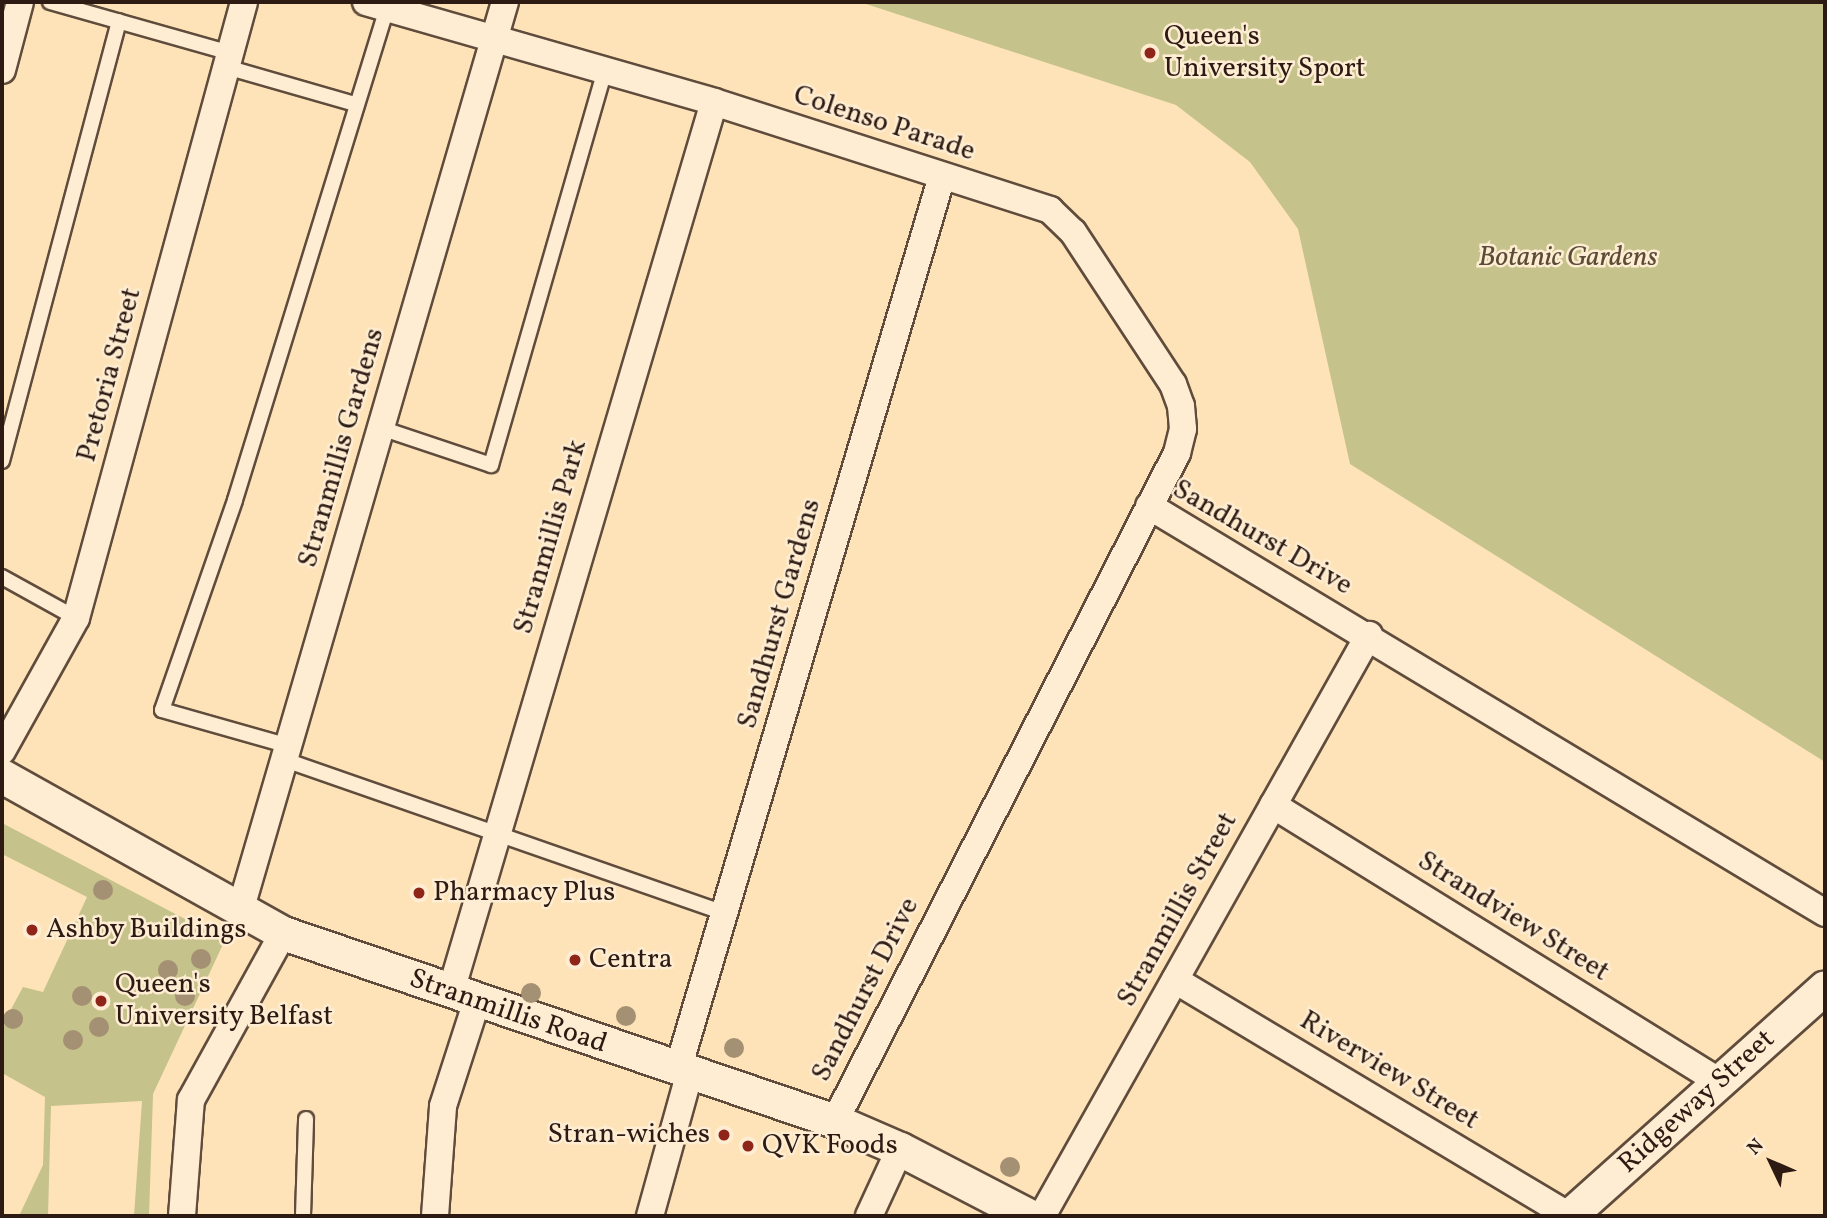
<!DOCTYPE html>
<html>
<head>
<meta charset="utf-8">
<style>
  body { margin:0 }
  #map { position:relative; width:1827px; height:1218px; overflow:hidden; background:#fee3b9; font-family:Vollkorn,serif }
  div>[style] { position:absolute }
  .green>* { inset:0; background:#c5c28b }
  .roads { filter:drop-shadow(2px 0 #604c3c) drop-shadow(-2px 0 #604c3c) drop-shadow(0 2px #604c3c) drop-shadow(0 -2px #604c3c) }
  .service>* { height:14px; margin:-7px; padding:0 7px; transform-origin:7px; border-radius:7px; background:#feedd2 }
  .minor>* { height:26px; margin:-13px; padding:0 13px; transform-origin:13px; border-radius:13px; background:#feedd2 }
  .tertiary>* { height:33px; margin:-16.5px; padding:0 16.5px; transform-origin:16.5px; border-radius:16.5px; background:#feedd2 }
  .trees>* { width:20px; height:20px; margin:-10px; border-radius:50%; background:#a49072 }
  .dots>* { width:19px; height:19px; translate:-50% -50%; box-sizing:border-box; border:4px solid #feedd2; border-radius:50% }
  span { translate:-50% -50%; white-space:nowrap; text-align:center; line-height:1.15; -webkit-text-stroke:5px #feedd2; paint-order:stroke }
  .poi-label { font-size:28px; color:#2c1a13 }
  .left { translate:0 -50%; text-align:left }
  .right { translate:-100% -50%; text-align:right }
  .street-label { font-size:28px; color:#2c1a13 }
  .park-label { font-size:28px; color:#5a4c37; font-style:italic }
  .frame { position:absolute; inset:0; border:4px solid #2c1a13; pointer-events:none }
  .north { position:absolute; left:1736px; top:1127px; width:70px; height:70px; -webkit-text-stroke:5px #feedd2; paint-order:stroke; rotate:314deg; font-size:19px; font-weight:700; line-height:28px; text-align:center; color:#2c1a13 }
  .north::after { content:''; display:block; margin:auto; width:24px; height:32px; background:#2c1a13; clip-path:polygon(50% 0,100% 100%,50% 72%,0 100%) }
</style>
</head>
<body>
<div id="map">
  <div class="green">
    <div style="clip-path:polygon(860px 2px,1825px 2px,1825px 762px,1350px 464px,1298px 229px,1250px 162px,1176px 105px)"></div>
    <div style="clip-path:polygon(2px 823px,225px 940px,153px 1094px,149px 1216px,134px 1216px,142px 1101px,51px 1106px,48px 1216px,19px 1216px,43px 1165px,45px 1097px,2px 1073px,2px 1026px,23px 987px,43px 992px,87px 897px,2px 854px)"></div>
  </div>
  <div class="roads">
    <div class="service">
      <div style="left:50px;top:2px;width:187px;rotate:15.8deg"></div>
      <div style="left:226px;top:67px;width:134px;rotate:16deg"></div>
      <div style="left:381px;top:428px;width:116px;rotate:18.6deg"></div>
      <div style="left:491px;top:465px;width:407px;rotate:-73.9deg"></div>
      <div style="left:2px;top:461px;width:455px;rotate:-75.1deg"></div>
      <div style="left:2px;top:577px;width:85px;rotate:29deg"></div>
      <div style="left:289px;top:746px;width:132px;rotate:-164.2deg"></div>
      <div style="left:162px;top:710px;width:222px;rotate:-70.8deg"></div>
      <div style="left:235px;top:500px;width:515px;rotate:-72.83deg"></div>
      <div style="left:285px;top:760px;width:467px;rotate:19.2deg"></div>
      <div style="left:303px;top:1216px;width:97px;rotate:-88.2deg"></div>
    </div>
    <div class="minor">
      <div style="left:366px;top:2px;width:362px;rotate:16deg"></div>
      <div style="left:714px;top:102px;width:353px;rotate:17.8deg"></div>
      <div style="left:1050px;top:210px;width:32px;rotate:44deg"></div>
      <div style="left:1073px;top:232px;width:182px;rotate:56.7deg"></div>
      <div style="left:1173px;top:384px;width:23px;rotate:70deg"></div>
      <div style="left:1181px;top:406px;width:23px;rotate:85deg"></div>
      <div style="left:1183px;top:429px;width:25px;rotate:104deg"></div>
      <div style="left:1177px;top:453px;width:750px;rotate:117.11deg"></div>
      <div style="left:2px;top:70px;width:70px;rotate:-75.2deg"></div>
      <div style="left:1149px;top:506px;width:789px;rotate:31.05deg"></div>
      <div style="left:2px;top:751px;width:152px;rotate:-60.9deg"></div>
      <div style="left:76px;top:618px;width:638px;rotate:-74.74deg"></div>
      <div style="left:1273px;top:805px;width:526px;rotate:31.79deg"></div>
      <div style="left:240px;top:911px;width:947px;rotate:-73.75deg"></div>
      <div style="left:1175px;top:980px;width:460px;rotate:30.9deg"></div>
      <div style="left:451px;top:991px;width:927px;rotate:-73.52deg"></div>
      <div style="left:678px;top:1069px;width:931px;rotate:-73.53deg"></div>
      <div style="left:182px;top:1216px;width:116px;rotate:-85.6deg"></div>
      <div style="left:191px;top:1100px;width:191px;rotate:-61.1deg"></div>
      <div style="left:435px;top:1216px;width:110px;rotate:-85.8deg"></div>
      <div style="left:443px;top:1106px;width:110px;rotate:-72.1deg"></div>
      <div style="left:650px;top:1216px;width:149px;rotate:-74.5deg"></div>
      <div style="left:869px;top:1216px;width:74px;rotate:-65.2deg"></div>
      <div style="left:1042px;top:1216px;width:667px;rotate:-60.63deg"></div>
    </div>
    <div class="tertiary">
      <div style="left:2px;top:776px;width:322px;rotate:29.2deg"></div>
      <div style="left:283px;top:933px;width:583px;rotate:18.81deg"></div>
      <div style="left:835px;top:1121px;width:71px;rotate:23.3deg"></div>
      <div style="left:900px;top:1149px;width:145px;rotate:27.4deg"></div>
      <div style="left:1569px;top:1216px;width:343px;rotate:-41.8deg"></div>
    </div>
  </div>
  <div class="trees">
    <div style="left:103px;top:890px"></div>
    <div style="left:201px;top:959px"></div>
    <div style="left:168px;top:970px"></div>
    <div style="left:531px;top:993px"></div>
    <div style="left:82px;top:996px"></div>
    <div style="left:185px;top:996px"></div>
    <div style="left:626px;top:1016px"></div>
    <div style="left:13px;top:1019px"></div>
    <div style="left:99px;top:1027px"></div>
    <div style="left:73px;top:1040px"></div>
    <div style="left:734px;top:1048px"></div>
    <div style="left:1010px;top:1167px"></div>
  </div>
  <div class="dots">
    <div style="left:1150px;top:53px;background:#8f2418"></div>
    <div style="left:419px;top:893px;background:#8f2418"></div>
    <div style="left:32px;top:930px;background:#8f2418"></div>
    <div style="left:575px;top:960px;background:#8f2418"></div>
    <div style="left:101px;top:1001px;background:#8f2418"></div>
    <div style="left:724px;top:1135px;background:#8f2418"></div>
    <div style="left:748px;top:1146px;background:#8f2418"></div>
  </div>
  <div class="poi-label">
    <span class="left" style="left:1164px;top:53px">Queen's<br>University Sport</span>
    <span class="left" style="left:433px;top:893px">Pharmacy Plus</span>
    <span class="left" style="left:46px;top:930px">Ashby Buildings</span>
    <span class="left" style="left:589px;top:960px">Centra</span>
    <span class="left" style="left:115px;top:1001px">Queen's<br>University Belfast</span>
    <span class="right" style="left:710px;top:1135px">Stran-wiches</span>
    <span class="left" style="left:762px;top:1146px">QVK Foods</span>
  </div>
  <div class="street-label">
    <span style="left:884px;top:124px;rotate:18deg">Colenso Parade</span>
    <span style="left:110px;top:375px;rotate:-75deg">Pretoria Street</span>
    <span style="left:342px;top:448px;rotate:-74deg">Stranmillis Gardens</span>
    <span style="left:551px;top:537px;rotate:-74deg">Stranmillis Park</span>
    <span style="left:1262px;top:538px;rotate:30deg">Sandhurst Drive</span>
    <span style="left:780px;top:614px;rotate:-74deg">Sandhurst Gardens</span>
    <span style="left:1178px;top:910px;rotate:-61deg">Stranmillis Street</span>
    <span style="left:1513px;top:917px;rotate:32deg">Strandview Street</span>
    <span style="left:866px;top:990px;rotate:-63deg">Sandhurst Drive</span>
    <span style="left:508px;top:1012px;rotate:19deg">Stranmillis Road</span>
    <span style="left:1389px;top:1071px;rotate:31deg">Riverview Street</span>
    <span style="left:1697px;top:1102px;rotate:-42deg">Ridgeway Street</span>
  </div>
  <div class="park-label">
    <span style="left:1568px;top:258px">Botanic Gardens</span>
  </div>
  <div class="frame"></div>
  <div class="north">N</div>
</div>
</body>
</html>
